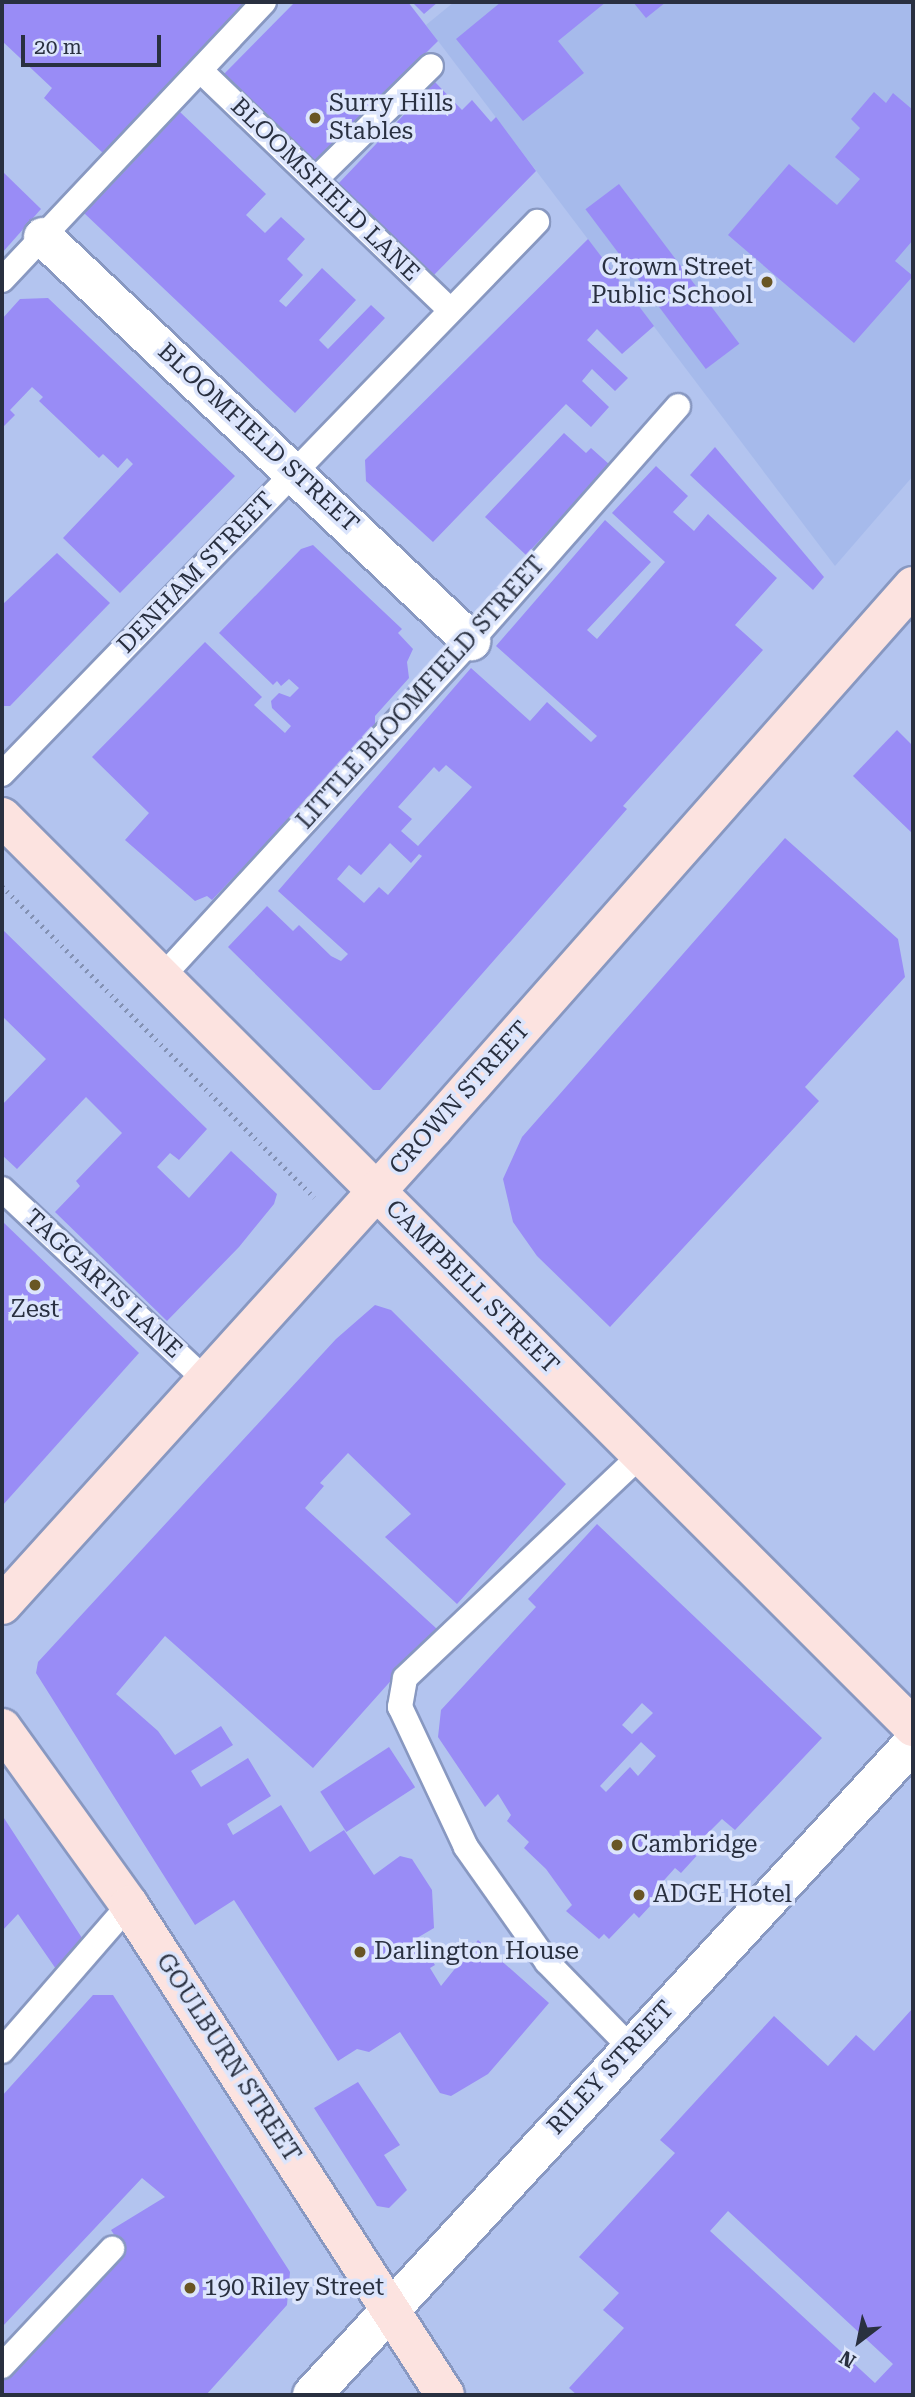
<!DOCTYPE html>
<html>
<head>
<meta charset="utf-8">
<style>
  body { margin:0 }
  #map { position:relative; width:915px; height:2397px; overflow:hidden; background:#b3c4ef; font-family:"Roboto Serif",serif }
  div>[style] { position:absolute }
  .built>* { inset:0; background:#a6baeb }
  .building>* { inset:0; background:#998cf6; transform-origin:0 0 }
  .path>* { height:4.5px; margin-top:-2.25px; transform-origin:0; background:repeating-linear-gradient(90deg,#8391b3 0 2px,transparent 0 7px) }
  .roads { filter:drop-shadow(2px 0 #8898c1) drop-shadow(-2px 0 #8898c1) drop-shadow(0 2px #8898c1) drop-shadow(0 -2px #8898c1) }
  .lane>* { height:24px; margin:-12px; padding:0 12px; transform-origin:12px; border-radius:12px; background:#fff }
  .street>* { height:38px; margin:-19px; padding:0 19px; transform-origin:19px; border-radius:19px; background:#fff }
  .secondary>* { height:38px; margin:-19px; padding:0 19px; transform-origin:19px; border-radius:19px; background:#fce3e0 }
  .dots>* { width:19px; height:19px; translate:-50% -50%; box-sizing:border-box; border:4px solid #dce5fc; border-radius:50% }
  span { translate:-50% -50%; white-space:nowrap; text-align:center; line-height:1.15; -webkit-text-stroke:7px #dce5fc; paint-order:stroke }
  .poi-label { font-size:24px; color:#293040 }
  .left { translate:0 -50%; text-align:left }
  .right { translate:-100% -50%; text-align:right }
  .street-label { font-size:24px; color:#293040 }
  .frame { position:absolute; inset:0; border:4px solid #293040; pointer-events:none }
  .north { position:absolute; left:824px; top:2306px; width:70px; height:70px; -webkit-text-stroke:5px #dce5fc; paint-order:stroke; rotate:212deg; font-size:19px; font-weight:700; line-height:28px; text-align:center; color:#293040 }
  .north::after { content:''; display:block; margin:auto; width:24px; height:32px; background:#293040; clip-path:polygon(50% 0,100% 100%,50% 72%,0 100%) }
  .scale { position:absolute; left:21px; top:35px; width:140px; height:32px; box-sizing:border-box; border:4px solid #293040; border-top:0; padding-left:9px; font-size:21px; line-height:24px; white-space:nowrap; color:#293040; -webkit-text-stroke:5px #dce5fc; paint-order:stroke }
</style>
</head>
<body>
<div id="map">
  <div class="built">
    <div style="clip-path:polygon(454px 2px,913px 2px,913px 476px,835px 566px,426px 25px)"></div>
  </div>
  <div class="building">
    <div style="clip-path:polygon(2px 2px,246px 2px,104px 154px,44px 98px,52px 88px,2px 41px)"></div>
    <div style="clip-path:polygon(295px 2px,408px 2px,438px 41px,316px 162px,224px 74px)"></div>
    <div style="clip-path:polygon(412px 2px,438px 2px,424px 14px)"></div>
    <div style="clip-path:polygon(501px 2px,606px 2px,558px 41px,584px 73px,523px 121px,456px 39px)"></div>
    <div style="clip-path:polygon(633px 2px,666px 2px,646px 18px)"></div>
    <div style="clip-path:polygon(435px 82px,462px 110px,472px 100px,491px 122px,496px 117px,536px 171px,432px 277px,338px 184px)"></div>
    <div style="clip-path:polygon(874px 92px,886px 103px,893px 93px,913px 110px,913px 240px,895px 261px,913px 276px,854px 343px,728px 235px,789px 164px,837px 205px,860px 179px,835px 157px,860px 128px,851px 119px)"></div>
    <div style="clip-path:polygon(180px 112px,266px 194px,246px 215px,265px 233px,281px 217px,305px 239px,287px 259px,303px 275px,279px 301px,286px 307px,322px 268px,356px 300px,319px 340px,328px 349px,371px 305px,385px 318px,295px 413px,84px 213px)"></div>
    <div style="clip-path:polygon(2px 171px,41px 209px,2px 253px)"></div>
    <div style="left:619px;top:184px;width:200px;height:42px;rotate:53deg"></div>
    <div style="clip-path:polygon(588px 239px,654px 326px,622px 354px,597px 329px,587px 340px,628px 378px,615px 391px,592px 369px,582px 381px,609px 407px,591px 427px,566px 404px,433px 542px,366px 481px,365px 460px)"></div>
    <div style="clip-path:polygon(48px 298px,235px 476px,120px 593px,63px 538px,133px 464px,127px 458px,118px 468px,103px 454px,99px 458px,39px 401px,43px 397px,32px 387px,10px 410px,15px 415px,2px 428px,2px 319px,20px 299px)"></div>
    <div style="clip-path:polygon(564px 433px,586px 453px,591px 448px,610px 465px,526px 555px,485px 517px)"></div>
    <div style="clip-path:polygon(715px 447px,824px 577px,813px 590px,690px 475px)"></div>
    <div style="clip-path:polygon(evenodd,656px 466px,688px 496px,673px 512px,694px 531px,708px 514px,777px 578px,735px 625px,763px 650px,623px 806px,627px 809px,380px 1090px,373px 1090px,228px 947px,267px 906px,293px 931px,299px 925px,331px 956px,341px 961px,348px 954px,278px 891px,471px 668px,530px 721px,547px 702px,591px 742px,597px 736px,496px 646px,605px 520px,651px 562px,587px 630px,597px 639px,665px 562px,612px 513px,656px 466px,446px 765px,472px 787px,418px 846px,401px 831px,412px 819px,398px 807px,434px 767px,439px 772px,446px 765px,656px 466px,390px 843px,411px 863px,419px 854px,422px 856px,388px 895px,379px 887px,364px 903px,337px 879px,349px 865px,361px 875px,390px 843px)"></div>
    <div style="clip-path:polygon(313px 545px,402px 629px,398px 633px,413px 649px,407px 662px,409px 678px,375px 716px,375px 730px,212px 900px,207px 896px,195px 901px,125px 840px,149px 813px,92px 757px,205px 642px,262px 697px,254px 705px,285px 733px,291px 726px,272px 708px,271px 701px,279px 693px,290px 697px,299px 688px,289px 679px,281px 686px,277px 681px,273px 685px,219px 633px,301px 549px)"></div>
    <div style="clip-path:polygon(57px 553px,110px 603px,10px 706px,2px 706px,2px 605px)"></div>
    <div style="clip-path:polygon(897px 730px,913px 746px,913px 834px,853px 776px)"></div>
    <div style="clip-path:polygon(785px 838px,898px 939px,905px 977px,805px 1087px,819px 1101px,610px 1327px,537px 1256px,513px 1222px,503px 1179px,522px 1137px)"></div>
    <div style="clip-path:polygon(2px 929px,207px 1129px,179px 1160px,170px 1153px,157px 1167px,189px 1198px,231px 1151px,277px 1194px,274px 1204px,239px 1247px,167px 1321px,55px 1212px,80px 1186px,76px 1181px,122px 1133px,86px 1097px,17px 1169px,2px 1155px,2px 1105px,46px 1059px,2px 1016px)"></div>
    <div style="clip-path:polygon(2px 1221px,139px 1353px,2px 1506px)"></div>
    <div style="clip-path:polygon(375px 1305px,391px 1310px,566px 1484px,457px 1604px,385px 1537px,411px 1514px,348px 1453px,320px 1483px,324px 1486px,305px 1508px,437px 1629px,313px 1768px,165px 1636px,116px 1694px,158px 1731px,175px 1755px,221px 1726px,233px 1745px,191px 1771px,201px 1787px,248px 1758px,271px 1796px,227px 1824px,233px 1835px,281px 1805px,310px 1852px,344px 1830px,374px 1875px,400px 1856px,412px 1859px,432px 1890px,434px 1928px,417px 1938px,435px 1965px,430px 1968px,441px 1986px,478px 1940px,549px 2003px,488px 2074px,451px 2096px,440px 2093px,400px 2032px,369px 2052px,357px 2049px,338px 2061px,234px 1900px,195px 1925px,36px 1673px,38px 1662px,336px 1339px)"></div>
    <div style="clip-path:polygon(evenodd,597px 1524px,822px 1738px,735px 1830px,722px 1819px,707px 1834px,712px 1839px,681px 1873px,675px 1868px,658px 1887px,663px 1892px,639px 1918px,634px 1913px,609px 1939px,604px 1934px,599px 1939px,566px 1911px,572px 1905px,546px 1869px,524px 1848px,529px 1842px,507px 1821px,511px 1815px,498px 1794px,485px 1807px,438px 1737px,441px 1710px,536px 1607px,528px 1599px,597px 1524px,642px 1703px,653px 1713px,632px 1734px,622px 1725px,642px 1703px,597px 1524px,641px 1742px,656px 1756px,638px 1776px,630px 1767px,606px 1792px,600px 1786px,641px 1742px)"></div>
    <div style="left:389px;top:1747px;width:48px;height:82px;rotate:57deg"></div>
    <div style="clip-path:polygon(2px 1815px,82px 1938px,56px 1969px,18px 1914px,2px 1931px)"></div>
    <div style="clip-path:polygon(93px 1995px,113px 1995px,290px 2272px,287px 2305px,206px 2395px,2px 2395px,2px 2382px,126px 2253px,111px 2230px,165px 2197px,142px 2178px,2px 2327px,2px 2096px)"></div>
    <div style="clip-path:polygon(evenodd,913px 2008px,913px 2395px,577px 2395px,569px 2388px,624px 2328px,603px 2310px,619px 2293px,579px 2257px,675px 2153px,660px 2140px,774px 2016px,828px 2066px,856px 2035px,874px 2051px,913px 2008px,728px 2211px,893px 2364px,875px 2383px,710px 2231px,728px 2211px)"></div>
    <div style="clip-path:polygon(358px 2082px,400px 2145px,384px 2155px,407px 2190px,389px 2208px,377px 2206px,314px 2108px)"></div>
  </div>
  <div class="path">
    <div style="left:2px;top:886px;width:441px;rotate:44.9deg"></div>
  </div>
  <div class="roads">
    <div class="lane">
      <div style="left:201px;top:71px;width:345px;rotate:43.8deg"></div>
      <div style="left:316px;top:179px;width:161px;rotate:-44.5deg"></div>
      <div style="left:2px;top:280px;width:382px;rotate:-46.7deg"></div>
      <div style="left:2px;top:774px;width:769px;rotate:-45.9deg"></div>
      <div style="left:161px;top:978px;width:458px;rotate:-47.4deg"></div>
      <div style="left:471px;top:641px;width:313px;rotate:-48.6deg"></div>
      <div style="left:2px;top:1189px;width:277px;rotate:43.2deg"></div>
      <div style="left:630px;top:2047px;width:119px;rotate:-134.3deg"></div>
      <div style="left:547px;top:1962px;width:141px;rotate:-125.2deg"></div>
      <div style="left:466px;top:1847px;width:155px;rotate:-115.2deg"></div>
      <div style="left:400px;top:1707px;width:29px;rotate:-80deg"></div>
      <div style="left:405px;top:1678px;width:323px;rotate:-43.4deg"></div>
      <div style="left:2px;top:2051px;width:194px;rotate:-49deg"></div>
      <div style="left:2px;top:2366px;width:161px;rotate:-46.8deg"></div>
    </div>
    <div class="street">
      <div style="left:43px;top:237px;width:589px;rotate:43.35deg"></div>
      <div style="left:312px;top:2395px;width:887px;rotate:-47.33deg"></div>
    </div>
    <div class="secondary">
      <div style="left:2px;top:817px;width:1288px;rotate:44.97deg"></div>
      <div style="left:2px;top:1605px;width:642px;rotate:-47.84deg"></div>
      <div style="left:433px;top:1129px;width:725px;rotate:-48.52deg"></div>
      <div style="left:2px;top:1728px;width:218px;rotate:54.3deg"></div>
      <div style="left:129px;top:1905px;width:583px;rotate:57.18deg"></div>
    </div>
  </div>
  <div class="dots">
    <div style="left:315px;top:118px;background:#695624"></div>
    <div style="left:767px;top:282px;background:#695624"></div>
    <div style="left:35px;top:1285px;background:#695624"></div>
    <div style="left:617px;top:1845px;background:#695624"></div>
    <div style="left:639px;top:1895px;background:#695624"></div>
    <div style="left:360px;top:1952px;background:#695624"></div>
    <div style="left:190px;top:2288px;background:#695624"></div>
  </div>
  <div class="poi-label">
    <span class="left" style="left:329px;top:118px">Surry Hills<br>Stables</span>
    <span class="right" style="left:753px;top:282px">Crown Street<br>Public School</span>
    <span style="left:35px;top:1310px">Zest</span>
    <span class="left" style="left:631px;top:1845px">Cambridge</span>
    <span class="left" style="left:653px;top:1895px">ADGE Hotel</span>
    <span class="left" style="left:374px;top:1952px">Darlington House</span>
    <span class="left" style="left:204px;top:2288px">190 Riley Street</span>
  </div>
  <div class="street-label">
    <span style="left:325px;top:190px;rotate:44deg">BLOOMSFIELD LANE</span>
    <span style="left:258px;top:438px;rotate:43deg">BLOOMFIELD STREET</span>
    <span style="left:196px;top:573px;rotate:-46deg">DENHAM STREET</span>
    <span style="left:421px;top:693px;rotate:-48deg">LITTLE BLOOMFIELD STREET</span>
    <span style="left:460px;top:1098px;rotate:-48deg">CROWN STREET</span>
    <span style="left:103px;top:1284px;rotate:43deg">TAGGARTS LANE</span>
    <span style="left:472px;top:1287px;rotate:45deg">CAMPBELL STREET</span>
    <span style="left:228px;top:2058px;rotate:57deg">GOULBURN STREET</span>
    <span style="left:611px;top:2068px;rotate:-47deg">RILEY STREET</span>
  </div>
  <div class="frame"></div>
  <div class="north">N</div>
  <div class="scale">20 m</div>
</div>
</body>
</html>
